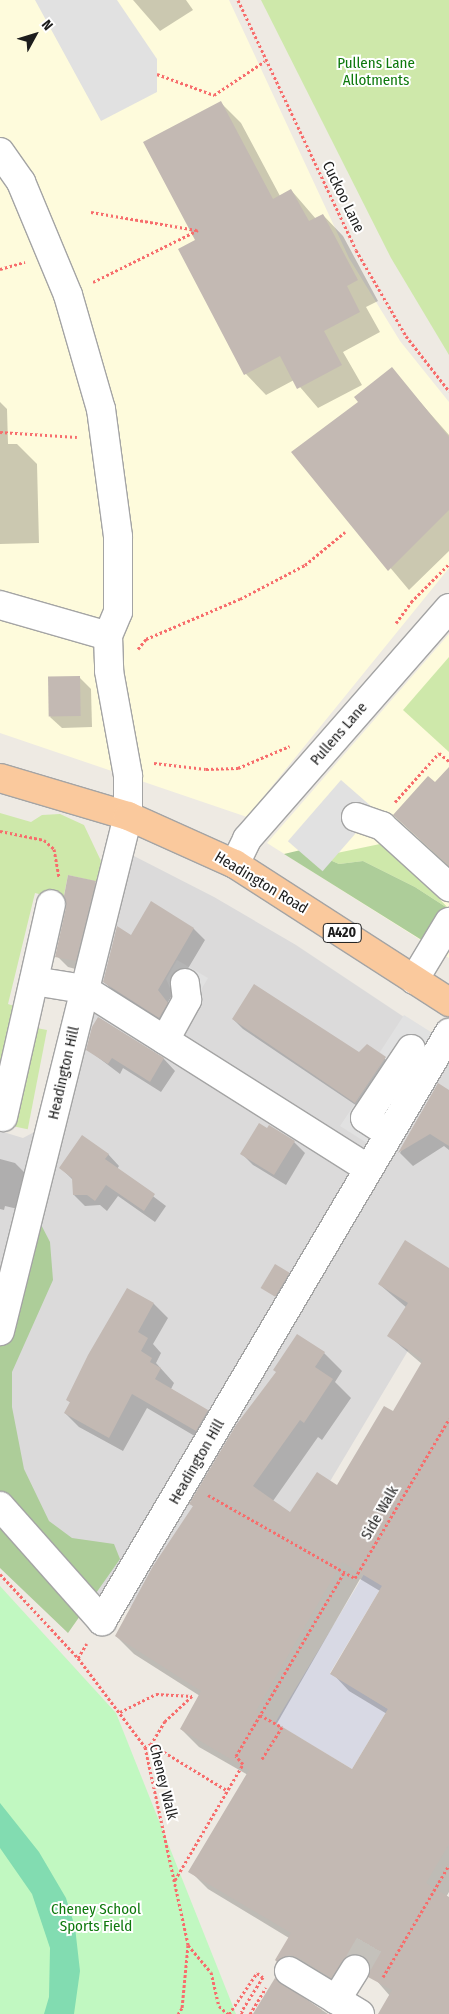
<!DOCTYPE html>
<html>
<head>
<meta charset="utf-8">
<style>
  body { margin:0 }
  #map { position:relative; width:449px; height:2014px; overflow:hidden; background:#eeeae3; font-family:"Fira Sans Condensed",sans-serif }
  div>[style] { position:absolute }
  .residential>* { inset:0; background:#dbdada }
  .education>* { inset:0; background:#fefbdc }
  .grass>* { inset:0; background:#cee8aa; transform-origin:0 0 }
  .forest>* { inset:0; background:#adcd99 }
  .park>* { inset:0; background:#c1f8c1 }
  .pitch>* { inset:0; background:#82dcb1 }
  .parking>* { inset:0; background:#e1e1e1; transform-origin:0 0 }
  .plaza>* { inset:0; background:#d8d9e4 }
  .shadow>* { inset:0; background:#0003 }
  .building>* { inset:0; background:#c3b9b3; transform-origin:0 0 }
  .minor-tunnel>* { height:28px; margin-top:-14px; transform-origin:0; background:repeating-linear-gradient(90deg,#c4c1bb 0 28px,transparent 0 42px) }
  .path>* { height:3px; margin-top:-1.5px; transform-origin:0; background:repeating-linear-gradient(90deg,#f76d6c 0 2.5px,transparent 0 5px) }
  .roads { filter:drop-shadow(1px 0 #a4a4a4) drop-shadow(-1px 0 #a4a4a4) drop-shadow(0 1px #a4a4a4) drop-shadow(0 -1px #a4a4a4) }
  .minor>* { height:28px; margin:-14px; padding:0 14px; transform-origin:14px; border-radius:14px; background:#fff }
  .major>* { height:28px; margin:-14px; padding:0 14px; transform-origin:14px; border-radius:14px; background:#fac99d }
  span { translate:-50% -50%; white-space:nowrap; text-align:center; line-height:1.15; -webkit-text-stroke:4px #fff; paint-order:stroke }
  .shield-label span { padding:1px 4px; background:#fff; border:1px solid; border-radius:4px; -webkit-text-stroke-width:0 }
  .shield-label { font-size:14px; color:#1d1d1d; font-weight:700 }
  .park-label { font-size:15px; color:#0e790d }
  .street-label { font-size:15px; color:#1d1d1d }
  .north { position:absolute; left:10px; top:10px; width:50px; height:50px; -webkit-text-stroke:4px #fff; paint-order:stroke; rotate:51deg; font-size:14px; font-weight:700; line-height:20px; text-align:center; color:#1d1d1d }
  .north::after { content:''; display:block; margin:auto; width:18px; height:22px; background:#1d1d1d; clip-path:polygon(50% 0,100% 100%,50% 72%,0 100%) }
</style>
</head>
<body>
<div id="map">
  <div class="residential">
    <div style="clip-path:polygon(132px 855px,214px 897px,296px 945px,449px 1047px,449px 1282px,298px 1535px,93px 1623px,0 1519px,0 1131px,23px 1138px,38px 1130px)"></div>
  </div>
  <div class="education">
    <div style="clip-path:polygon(0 0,229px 0,349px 258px,400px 341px,449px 402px,449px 568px,247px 817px,0 733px)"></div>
    <div style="clip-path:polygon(449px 634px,449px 958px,267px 843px)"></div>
  </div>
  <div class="grass">
    <div style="clip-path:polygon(261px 0,449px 0,449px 355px,391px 258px)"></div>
    <div style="clip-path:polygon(449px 657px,449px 752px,403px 710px)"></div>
    <div style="clip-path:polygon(0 813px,31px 822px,42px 815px,60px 814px,84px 825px,101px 861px,98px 882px,68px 875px,63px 900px,35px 893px,8px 1004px,20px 1008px,0 1103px)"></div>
    <div style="clip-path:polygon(380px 844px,396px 853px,449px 909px,415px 887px,363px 861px,339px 864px,330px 860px,337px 853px)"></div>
    <div style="left:47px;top:1030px;width:101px;height:16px;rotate:101deg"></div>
  </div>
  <div class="forest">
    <div style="clip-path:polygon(305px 849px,339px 864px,363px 861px,415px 887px,449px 909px,428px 944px,284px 854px)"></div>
    <div style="clip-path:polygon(34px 1211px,50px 1242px,53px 1280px,12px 1372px,12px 1407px,24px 1469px,49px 1521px,72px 1538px,114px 1544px,120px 1559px,68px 1633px,0 1568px,0 1282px)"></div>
  </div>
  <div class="park">
    <div style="clip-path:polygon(0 1586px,116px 1713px,236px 2014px,0 2014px)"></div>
  </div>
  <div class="pitch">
    <div style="clip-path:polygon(0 1803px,39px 1852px,66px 1898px,75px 1927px,80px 1971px,74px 2014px,44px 2014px,49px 1997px,50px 1948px,32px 1894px,0 1848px)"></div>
  </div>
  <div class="parking">
    <div style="clip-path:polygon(35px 0,117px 0,157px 59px,157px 92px,101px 121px)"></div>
    <div style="left:341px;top:780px;width:46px;height:81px;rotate:41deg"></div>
    <div style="clip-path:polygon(177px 960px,208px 978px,189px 1010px,176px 1002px,166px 979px)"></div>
    <div style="clip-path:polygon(404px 1015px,434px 1034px,370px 1145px,340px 1126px,386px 1057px,380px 1052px)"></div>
  </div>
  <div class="plaza">
    <div style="clip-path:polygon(449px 1432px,449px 1474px,330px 1673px,388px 1709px,352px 1769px,275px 1723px)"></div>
  </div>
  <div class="shadow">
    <div style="clip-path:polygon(133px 0,186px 0,193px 10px,160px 31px)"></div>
    <div style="clip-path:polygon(220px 102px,241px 123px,280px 196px,291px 190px,316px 219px,323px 215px,343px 236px,378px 301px,366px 307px,380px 332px,343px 352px,362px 385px,318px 408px,294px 380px,266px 395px,246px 374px,179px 249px,197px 241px)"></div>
    <div style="clip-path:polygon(391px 369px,449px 435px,449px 551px,409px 590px,293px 452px,360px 402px)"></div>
    <div style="clip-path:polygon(0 402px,7px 409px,8px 444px,17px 444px,37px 464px,39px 543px,0 544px)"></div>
    <div style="clip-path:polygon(79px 677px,91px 689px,92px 727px,62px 728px,50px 717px)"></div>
    <div style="clip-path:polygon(435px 784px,449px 785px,449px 867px,410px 830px)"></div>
    <div style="clip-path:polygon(95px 883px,106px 894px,87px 972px,68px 967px,57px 956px)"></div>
    <div style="clip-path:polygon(151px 903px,194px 929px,205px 940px,168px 1002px,178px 1015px,171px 1028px,116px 993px,104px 982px)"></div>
    <div style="clip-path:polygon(99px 1018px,164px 1059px,175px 1071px,161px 1092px,123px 1068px,120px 1074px,87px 1049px)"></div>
    <div style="clip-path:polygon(233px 1019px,359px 1054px,368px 1045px,396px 1068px,366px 1112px,243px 1029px)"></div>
    <div style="clip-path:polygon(433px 1094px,449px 1104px,449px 1150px,444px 1146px,413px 1166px,400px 1153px)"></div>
    <div style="clip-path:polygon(294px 1142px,305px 1153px,286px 1185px,253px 1165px,242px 1154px)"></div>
    <div style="clip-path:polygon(108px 1154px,119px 1166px,117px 1169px,166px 1206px,155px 1222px,118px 1196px,107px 1211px,100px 1205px,85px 1206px,74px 1195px,74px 1181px,61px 1168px)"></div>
    <div style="clip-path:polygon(0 1159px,15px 1163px,27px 1175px,18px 1209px,5px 1206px,4px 1210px,0 1209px)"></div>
    <div style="clip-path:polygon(evenodd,449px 1269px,449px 1892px,446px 1897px,449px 1898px,449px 2014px,379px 2014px,390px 1996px,370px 1973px,360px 1978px,349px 1995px,294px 1978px,276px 1960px,289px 1938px,208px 1889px,190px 1871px,248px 1775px,199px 1747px,181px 1729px,200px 1696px,134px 1654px,116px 1636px,194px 1507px,191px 1504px,324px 1353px,342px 1371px,335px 1382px,351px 1398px,322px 1440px,318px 1437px,273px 1501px,290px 1514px,338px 1486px,393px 1413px,422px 1364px,389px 1336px,407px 1308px,379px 1284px,449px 1269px,360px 1579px,380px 1591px,332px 1673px,349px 1691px,387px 1714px,352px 1771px,276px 1725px,360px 1579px)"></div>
    <div style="clip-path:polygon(289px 1274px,294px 1279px,282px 1301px,263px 1287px)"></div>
    <div style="clip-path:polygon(128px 1290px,154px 1304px,168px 1318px,153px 1344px,161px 1353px,156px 1363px,174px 1383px,171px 1389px,208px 1411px,222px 1425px,210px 1445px,147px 1408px,123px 1451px,79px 1427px,65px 1413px,71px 1403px,67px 1400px)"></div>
    <div style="clip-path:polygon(276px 1980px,328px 2014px,255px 2014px)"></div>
  </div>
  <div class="building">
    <div style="clip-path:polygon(221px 101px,273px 199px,291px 189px,309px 221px,323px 214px,358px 280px,347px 286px,360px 312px,324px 331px,342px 365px,297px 389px,280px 356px,244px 375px,178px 249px,195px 240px,143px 142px)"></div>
    <div style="clip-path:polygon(392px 367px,449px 437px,449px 510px,388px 571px,291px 452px,358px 402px,354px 397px)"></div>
    <div style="left:80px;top:676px;width:40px;height:32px;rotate:89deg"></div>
    <div style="clip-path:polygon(449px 767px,449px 866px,393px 815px,428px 776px,435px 782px)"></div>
    <div style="clip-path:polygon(68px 875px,96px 881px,76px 961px,55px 957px,66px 907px,64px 896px)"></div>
    <div style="clip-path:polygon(151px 901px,194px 928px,158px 990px,168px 1003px,159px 1018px,103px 982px,117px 926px,131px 935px)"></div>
    <div style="clip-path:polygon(254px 984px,359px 1052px,367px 1044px,386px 1057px,355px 1103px,232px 1019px)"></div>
    <div style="clip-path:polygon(98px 1017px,164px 1058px,150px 1082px,112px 1058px,108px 1064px,86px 1050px,92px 1027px)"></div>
    <div style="clip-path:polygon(438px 1083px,449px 1090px,449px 1146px,430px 1134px,398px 1153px)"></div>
    <div style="clip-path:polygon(259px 1123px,267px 1128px,269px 1125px,295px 1141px,274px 1175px,240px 1154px)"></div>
    <div style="clip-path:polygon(82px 1135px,109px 1154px,105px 1159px,155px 1194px,144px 1211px,106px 1185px,95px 1201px,87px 1195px,73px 1195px,72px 1178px,59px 1168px)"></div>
    <div style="clip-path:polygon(evenodd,405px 1240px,449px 1268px,449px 1844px,426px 1883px,449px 1897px,449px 2014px,378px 2014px,392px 1990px,368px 1977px,369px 1962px,363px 1955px,347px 1956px,331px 1978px,297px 1957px,289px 1955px,277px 1962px,275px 1960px,291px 1933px,188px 1872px,249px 1770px,180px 1729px,201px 1691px,115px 1636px,153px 1566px,193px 1506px,189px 1504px,236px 1425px,276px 1372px,273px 1370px,297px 1334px,325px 1352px,315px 1367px,333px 1379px,304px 1423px,300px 1420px,253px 1486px,290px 1512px,317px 1472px,337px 1485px,384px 1406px,393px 1411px,423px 1360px,387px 1336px,408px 1303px,378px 1284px,405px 1240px,342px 1562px,382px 1586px,330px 1674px,388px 1709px,352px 1769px,256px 1711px,342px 1562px)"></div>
    <div style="left:275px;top:1264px;width:17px;height:28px;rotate:31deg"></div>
    <div style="clip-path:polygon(127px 1288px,154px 1303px,138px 1332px,148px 1338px,141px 1351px,152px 1358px,150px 1362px,161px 1368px,155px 1379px,208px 1410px,196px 1431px,132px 1394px,109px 1438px,64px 1413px,70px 1402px,66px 1400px,88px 1355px)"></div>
    <div style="clip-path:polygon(275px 1978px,322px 2010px,320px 2014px,253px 2014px)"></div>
  </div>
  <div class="minor-tunnel">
    <div style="left:355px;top:1969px;width:30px;rotate:-60deg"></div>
  </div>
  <div class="path">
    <div style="left:238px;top:0;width:276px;rotate:64.7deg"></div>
    <div style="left:356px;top:250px;width:99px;rotate:59.8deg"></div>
    <div style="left:406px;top:336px;width:70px;rotate:52deg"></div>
    <div style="left:157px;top:74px;width:61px;rotate:20.2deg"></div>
    <div style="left:214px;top:95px;width:61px;rotate:-33.7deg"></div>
    <div style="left:91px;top:212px;width:107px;rotate:9.7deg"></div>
    <div style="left:0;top:269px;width:26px;rotate:-16deg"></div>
    <div style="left:93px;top:282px;width:117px;rotate:-26.3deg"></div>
    <div style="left:0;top:432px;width:77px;rotate:3.7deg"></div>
    <div style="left:396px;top:623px;width:26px;rotate:-54deg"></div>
    <div style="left:411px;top:602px;width:54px;rotate:-45deg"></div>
    <div style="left:138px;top:649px;width:13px;rotate:-51deg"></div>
    <div style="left:146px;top:639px;width:102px;rotate:-23.1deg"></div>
    <div style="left:240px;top:599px;width:73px;rotate:-27.6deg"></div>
    <div style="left:305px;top:565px;width:52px;rotate:-39.5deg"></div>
    <div style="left:154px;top:763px;width:52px;rotate:6.6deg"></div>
    <div style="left:206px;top:769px;width:32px;rotate:-2deg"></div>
    <div style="left:238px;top:768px;width:56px;rotate:-22.9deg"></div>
    <div style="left:395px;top:802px;width:66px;rotate:-48.1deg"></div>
    <div style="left:439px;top:753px;width:13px;rotate:39deg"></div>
    <div style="left:0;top:831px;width:45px;rotate:11.6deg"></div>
    <div style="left:44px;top:840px;width:13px;rotate:42deg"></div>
    <div style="left:54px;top:849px;width:29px;rotate:80deg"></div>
    <div style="left:208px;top:1495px;width:169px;rotate:29.5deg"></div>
    <div style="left:355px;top:1578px;width:185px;rotate:-59.4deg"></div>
    <div style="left:0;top:1574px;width:115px;rotate:47.1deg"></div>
    <div style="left:78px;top:1658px;width:111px;rotate:53deg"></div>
    <div style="left:145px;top:1747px;width:203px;rotate:77.7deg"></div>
    <div style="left:188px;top:1945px;width:63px;rotate:95.4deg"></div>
    <div style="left:182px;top:2008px;width:7px;rotate:124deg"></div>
    <div style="left:78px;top:1658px;width:17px;rotate:-59deg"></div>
    <div style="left:120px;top:1712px;width:40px;rotate:-26.6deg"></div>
    <div style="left:156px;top:1694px;width:36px;rotate:3deg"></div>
    <div style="left:192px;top:1696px;width:37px;rotate:137deg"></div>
    <div style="left:165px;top:1721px;width:27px;rotate:121deg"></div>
    <div style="left:151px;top:1744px;width:7px;rotate:153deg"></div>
    <div style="left:260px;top:1715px;width:25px;rotate:29deg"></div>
    <div style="left:282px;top:1727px;width:39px;rotate:122deg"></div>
    <div style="left:151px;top:1744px;width:90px;rotate:31.4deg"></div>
    <div style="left:175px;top:1880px;width:134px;rotate:-59.6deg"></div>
    <div style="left:243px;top:1764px;width:11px;rotate:-131deg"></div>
    <div style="left:236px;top:1756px;width:212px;rotate:-59.5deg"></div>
    <div style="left:188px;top:1945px;width:35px;rotate:50deg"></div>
    <div style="left:211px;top:1972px;width:35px;rotate:77deg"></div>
    <div style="left:219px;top:2006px;width:12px;rotate:42deg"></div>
    <div style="left:383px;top:1977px;width:130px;rotate:-59.5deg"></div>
    <div style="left:229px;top:2014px;width:50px;rotate:-55.7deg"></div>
    <div style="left:257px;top:1973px;width:7px;rotate:34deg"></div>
    <div style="left:263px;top:1977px;width:41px;rotate:122.2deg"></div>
    <div style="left:241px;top:2012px;width:4px;rotate:34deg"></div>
    <div style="left:250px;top:2014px;width:31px;rotate:-59deg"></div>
  </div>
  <div class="roads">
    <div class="minor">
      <div style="left:0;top:152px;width:37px;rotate:55deg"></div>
      <div style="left:21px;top:182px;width:122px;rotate:67.4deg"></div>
      <div style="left:68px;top:295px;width:119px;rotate:73.9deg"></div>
      <div style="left:101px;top:409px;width:129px;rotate:82.4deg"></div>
      <div style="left:118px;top:537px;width:75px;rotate:90deg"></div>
      <div style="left:118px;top:612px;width:26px;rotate:113deg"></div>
      <div style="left:108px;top:636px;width:35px;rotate:88deg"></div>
      <div style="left:109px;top:671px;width:107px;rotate:79.7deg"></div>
      <div style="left:128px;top:776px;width:40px;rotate:90deg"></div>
      <div style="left:128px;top:816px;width:531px;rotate:103.96deg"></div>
      <div style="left:0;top:605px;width:112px;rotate:16deg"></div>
      <div style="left:356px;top:817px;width:28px;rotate:19deg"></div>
      <div style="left:382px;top:826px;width:91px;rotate:42.3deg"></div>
      <div style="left:235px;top:864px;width:28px;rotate:-64deg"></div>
      <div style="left:247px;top:839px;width:307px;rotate:-48.8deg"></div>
      <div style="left:414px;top:980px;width:68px;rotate:-58.9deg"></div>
      <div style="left:34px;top:981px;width:51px;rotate:9.1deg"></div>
      <div style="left:84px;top:989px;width:335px;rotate:32.3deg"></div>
      <div style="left:165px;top:1040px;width:46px;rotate:-61.2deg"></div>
      <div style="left:187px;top:1000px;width:17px;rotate:-97deg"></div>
      <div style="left:3px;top:1117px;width:218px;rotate:-77.3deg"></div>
      <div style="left:388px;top:1133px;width:27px;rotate:-147deg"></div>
      <div style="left:365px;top:1118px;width:83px;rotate:-56.3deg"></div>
      <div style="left:0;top:1506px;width:154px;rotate:48.4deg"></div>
      <div style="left:102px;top:1621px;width:683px;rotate:-59.45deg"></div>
      <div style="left:289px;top:1971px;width:83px;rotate:31.2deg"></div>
      <div style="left:336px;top:2000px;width:36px;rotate:-58deg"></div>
    </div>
    <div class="major">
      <div style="left:0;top:778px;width:134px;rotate:16.5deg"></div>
      <div style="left:128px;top:816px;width:117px;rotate:24.2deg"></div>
      <div style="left:235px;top:864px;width:255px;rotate:32.8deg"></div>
    </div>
  </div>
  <div class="shield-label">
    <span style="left:342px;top:933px">A420</span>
  </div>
  <div class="park-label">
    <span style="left:376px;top:72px">Pullens Lane<br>Allotments</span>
    <span style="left:96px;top:1918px">Cheney School<br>Sports Field</span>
  </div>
  <div class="street-label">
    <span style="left:343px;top:197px;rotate:64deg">Cuckoo Lane</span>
    <span style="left:339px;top:734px;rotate:-49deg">Pullens Lane</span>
    <span style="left:261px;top:883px;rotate:31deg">Headington Road</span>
    <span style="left:64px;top:1073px;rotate:-77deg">Headington Hill</span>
    <span style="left:197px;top:1462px;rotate:-60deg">Headington Hill</span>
    <span style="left:380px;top:1513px;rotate:-60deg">Side Walk</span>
    <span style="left:163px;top:1782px;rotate:76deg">Cheney Walk</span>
  </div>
  <div class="north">N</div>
</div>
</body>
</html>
